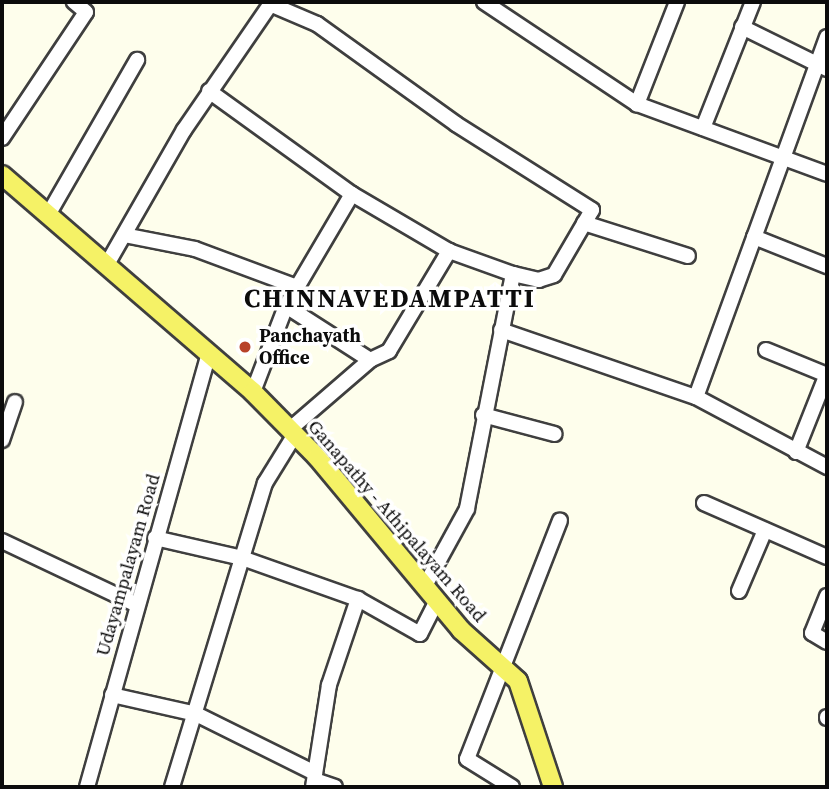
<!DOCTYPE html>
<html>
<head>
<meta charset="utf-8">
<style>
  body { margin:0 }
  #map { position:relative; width:829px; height:789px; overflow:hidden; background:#fefeec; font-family:"Source Serif 4",serif }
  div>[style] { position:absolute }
  .roads { filter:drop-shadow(2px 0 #3f3f3f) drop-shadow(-2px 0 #3f3f3f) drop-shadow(0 2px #3f3f3f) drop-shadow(0 -2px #3f3f3f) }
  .minor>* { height:14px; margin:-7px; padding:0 7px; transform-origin:7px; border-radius:7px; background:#fff }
  .major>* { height:18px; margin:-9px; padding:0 9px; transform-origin:9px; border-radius:9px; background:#f5f266 }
  .dots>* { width:19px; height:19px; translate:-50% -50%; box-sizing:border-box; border:4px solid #fff; border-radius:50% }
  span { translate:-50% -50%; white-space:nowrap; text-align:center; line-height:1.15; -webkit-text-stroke:7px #fff; paint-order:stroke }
  .poi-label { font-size:19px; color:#0c0c0c; font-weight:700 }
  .left { translate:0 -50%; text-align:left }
  .street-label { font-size:19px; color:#0c0c0c }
  .district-label { font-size:26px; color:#0c0c0c; font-weight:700; letter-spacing:2px }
  .frame { position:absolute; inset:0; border:4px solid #0c0c0c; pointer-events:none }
</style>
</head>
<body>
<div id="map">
  <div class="roads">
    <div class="minor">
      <div style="left:484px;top:2px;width:184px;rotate:33.7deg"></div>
      <div style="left:677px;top:2px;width:110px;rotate:111.4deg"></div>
      <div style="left:637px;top:104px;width:202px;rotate:20.2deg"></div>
      <div style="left:270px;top:4px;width:51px;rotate:23.1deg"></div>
      <div style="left:317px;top:24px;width:171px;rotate:35.7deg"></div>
      <div style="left:456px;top:124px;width:161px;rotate:32.3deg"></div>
      <div style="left:592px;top:210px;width:75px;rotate:120.3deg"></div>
      <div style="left:554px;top:275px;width:16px;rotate:162deg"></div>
      <div style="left:539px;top:280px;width:27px;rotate:-167deg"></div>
      <div style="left:742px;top:27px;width:95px;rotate:26.3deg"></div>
      <div style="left:209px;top:91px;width:176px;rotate:35.8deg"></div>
      <div style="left:703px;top:128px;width:136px;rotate:-68.4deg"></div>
      <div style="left:2px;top:138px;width:151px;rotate:-56.3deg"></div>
      <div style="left:86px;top:12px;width:16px;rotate:-140deg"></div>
      <div style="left:48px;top:215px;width:179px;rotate:-60.1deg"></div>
      <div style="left:584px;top:223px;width:109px;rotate:17.6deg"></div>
      <div style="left:124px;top:235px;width:72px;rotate:11.2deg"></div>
      <div style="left:195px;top:249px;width:109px;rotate:20.4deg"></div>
      <div style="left:754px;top:237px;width:79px;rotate:21.7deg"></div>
      <div style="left:106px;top:266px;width:157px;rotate:-60.2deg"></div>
      <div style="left:184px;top:130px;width:155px;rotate:-55.5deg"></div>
      <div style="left:501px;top:330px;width:206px;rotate:19deg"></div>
      <div style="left:696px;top:397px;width:149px;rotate:28.1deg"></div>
      <div style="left:766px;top:350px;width:66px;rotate:22.3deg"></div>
      <div style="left:370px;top:360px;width:21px;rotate:-25deg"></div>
      <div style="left:389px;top:351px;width:117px;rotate:-59deg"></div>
      <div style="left:253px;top:392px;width:92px;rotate:-69deg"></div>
      <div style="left:696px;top:397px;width:383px;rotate:-70deg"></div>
      <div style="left:483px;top:415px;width:74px;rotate:14.8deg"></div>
      <div style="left:289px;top:430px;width:107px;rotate:-40.8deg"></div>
      <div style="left:370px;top:360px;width:100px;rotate:-147.3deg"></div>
      <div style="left:286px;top:306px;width:130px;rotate:-59.5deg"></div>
      <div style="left:352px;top:194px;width:113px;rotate:30.4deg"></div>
      <div style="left:449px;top:251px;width:68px;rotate:19.8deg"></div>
      <div style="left:513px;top:274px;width:239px;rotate:101.1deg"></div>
      <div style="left:467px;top:509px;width:85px;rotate:118.7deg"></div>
      <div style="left:2px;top:440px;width:40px;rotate:-71.1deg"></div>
      <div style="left:796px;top:452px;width:84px;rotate:-68.3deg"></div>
      <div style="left:704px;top:503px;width:134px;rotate:23.7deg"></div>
      <div style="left:155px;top:538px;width:89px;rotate:12.9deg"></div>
      <div style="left:242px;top:558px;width:123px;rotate:19.5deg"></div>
      <div style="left:358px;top:599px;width:71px;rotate:29.4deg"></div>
      <div style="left:420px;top:634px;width:37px;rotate:-63deg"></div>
      <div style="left:2px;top:541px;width:147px;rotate:25.3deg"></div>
      <div style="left:739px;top:591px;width:66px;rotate:-66.9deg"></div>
      <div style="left:827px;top:596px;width:40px;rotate:112deg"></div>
      <div style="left:812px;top:633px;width:17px;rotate:31deg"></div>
      <div style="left:112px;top:695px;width:86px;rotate:12.7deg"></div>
      <div style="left:196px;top:714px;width:133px;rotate:26.4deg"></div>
      <div style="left:827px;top:718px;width:1px;rotate:-90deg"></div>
      <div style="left:315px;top:780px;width:21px;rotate:19deg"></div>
      <div style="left:87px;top:787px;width:451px;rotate:-74.3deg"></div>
      <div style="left:172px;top:787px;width:318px;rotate:-73deg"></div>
      <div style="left:265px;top:483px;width:55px;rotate:-58.3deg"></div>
      <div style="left:313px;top:787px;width:103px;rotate:-81.1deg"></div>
      <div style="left:329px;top:685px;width:91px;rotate:-71.4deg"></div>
      <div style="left:512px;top:787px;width:53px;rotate:-148.1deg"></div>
      <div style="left:467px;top:759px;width:256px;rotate:-68.7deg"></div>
    </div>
    <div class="major">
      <div style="left:2px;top:175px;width:332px;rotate:40.8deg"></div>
      <div style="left:253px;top:392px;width:91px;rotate:45.4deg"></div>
      <div style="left:317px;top:457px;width:225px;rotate:50.2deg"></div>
      <div style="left:461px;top:630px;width:76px;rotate:41.8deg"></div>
      <div style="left:518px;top:681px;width:112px;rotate:71.7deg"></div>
    </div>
  </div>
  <div class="dots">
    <div style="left:245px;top:347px;background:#b84229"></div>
  </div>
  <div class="poi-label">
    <span class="left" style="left:259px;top:347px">Panchayath<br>Office</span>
  </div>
  <div class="street-label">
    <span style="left:397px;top:521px;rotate:49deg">Ganapathy - Athipalayam Road</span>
    <span style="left:128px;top:565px;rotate:-74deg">Udayampalayam Road</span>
  </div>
  <div class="district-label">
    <span style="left:390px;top:299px">CHINNAVEDAMPATTI</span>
  </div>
  <div class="frame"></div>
</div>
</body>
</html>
